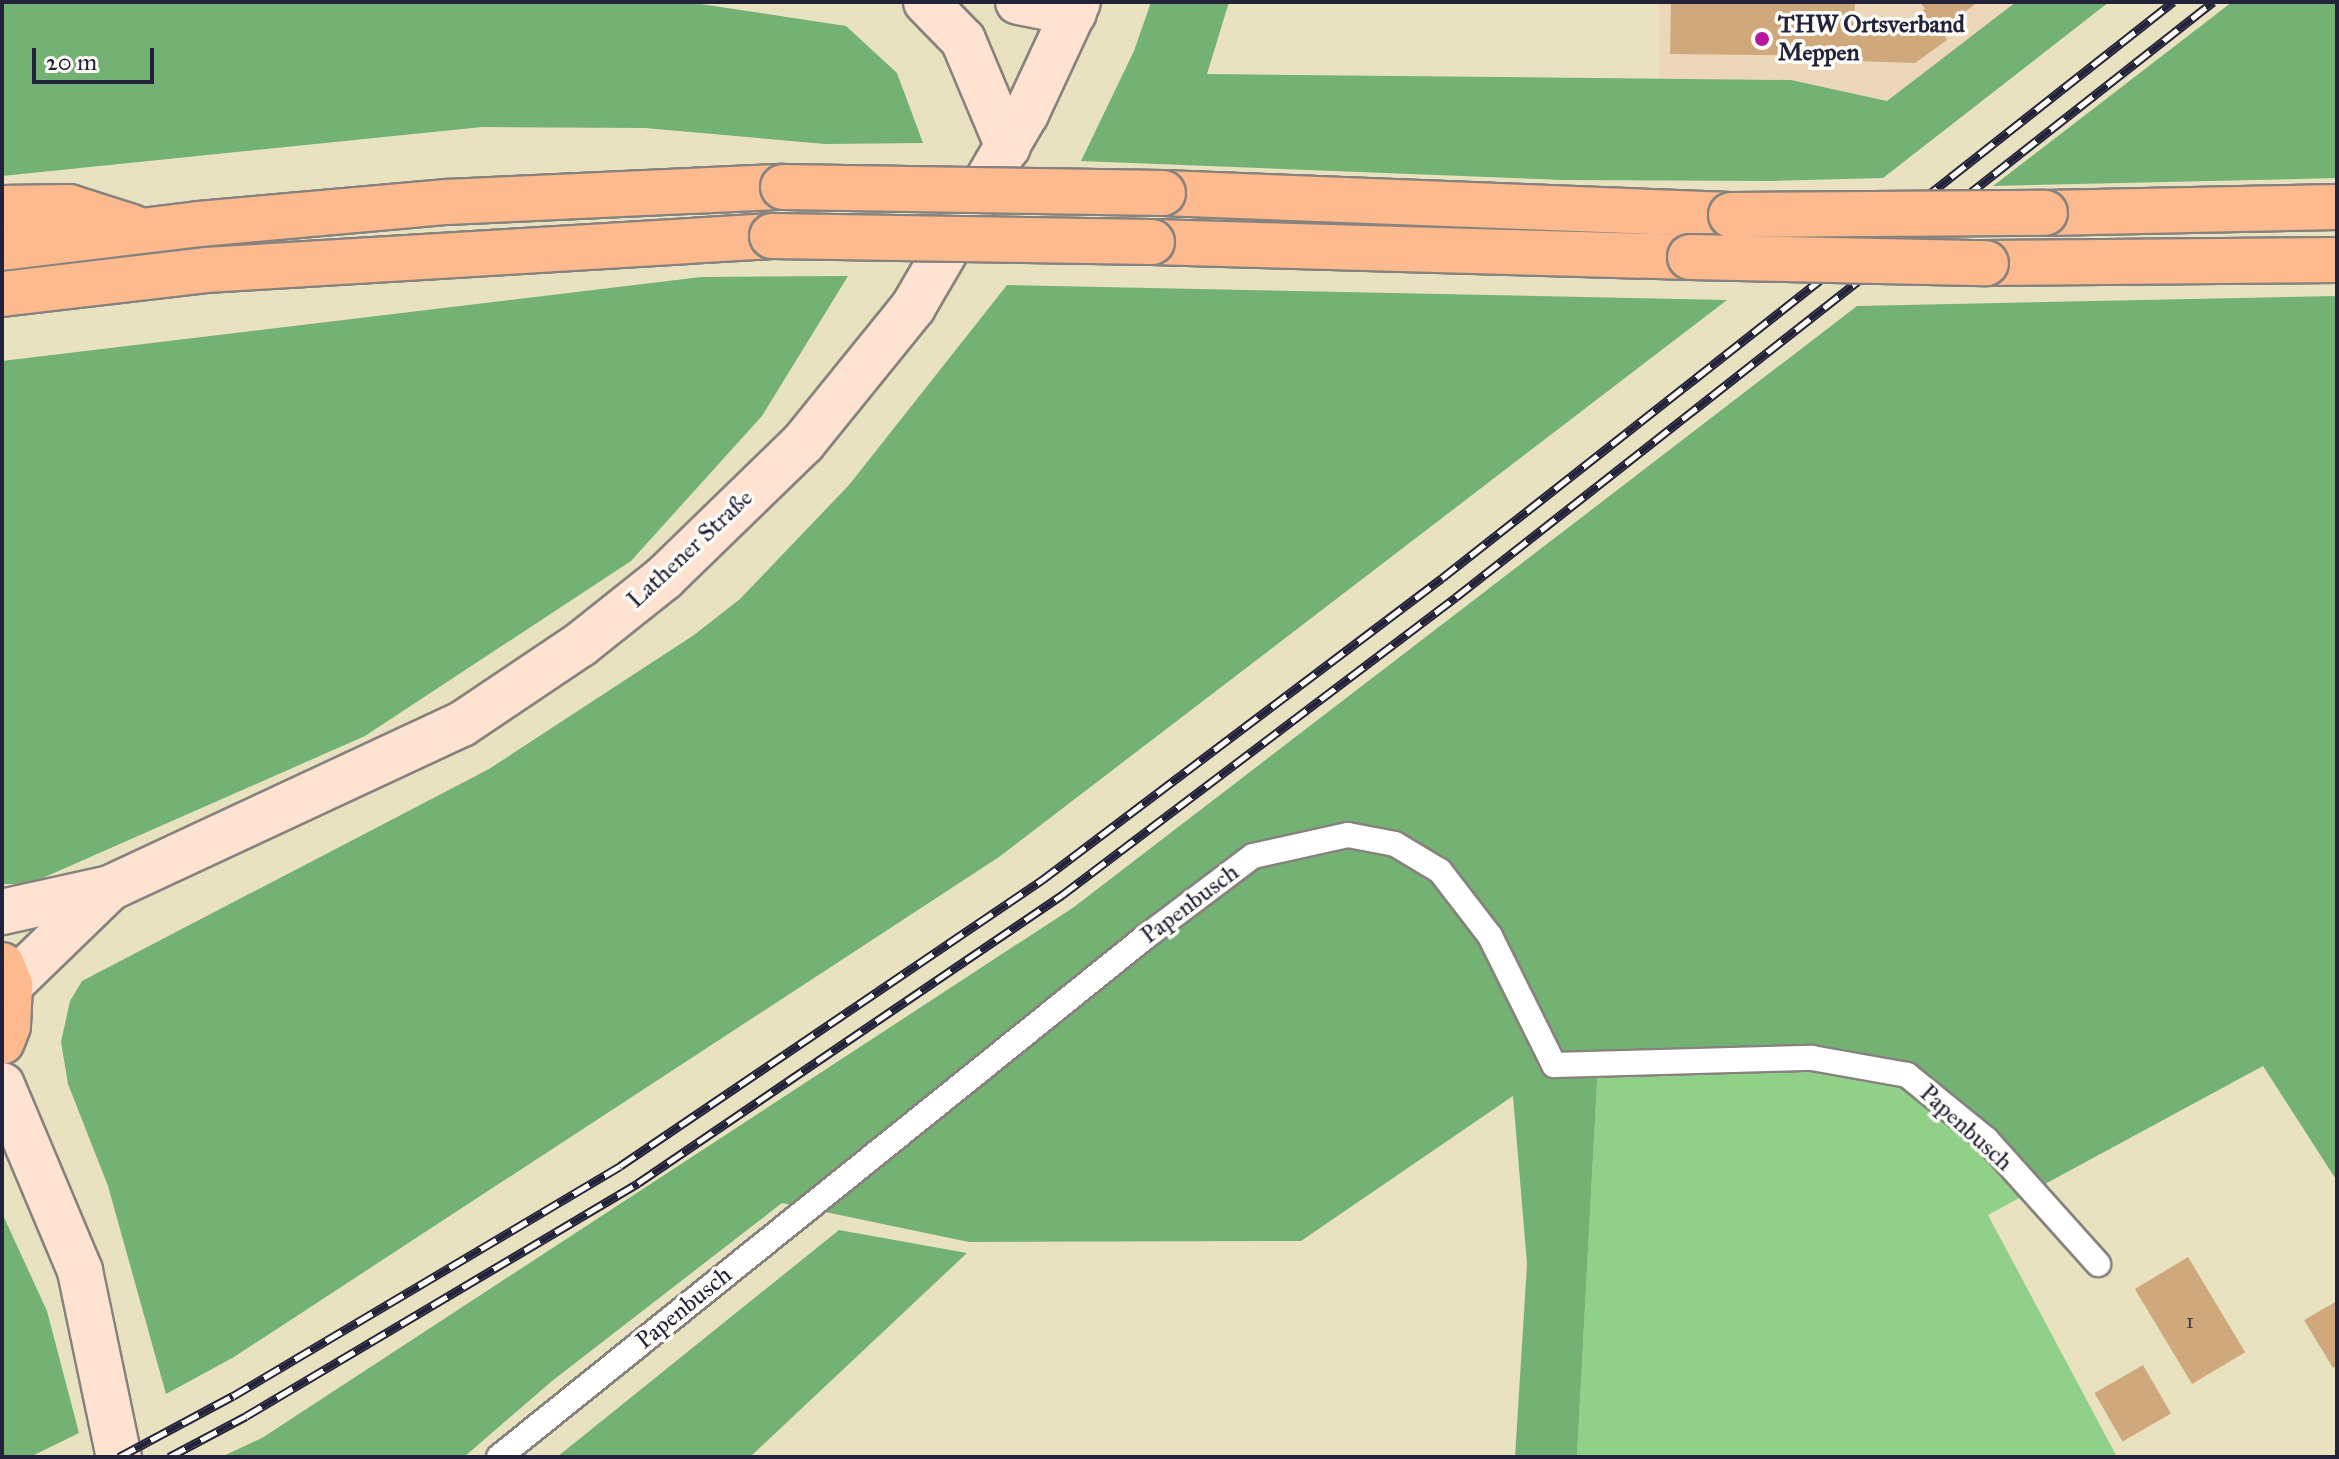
<!DOCTYPE html>
<html>
<head>
<meta charset="utf-8">
<style>
  body { margin:0 }
  #map { position:relative; width:2339px; height:1459px; overflow:hidden; background:#e9e2c1; font-family:"IM FELL Great Primer",serif }
  div>[style] { position:absolute }
  .built>* { inset:0; background:#edd7bb }
  .green>* { inset:0; background:#90d088 }
  .forest>* { inset:0; background:#74b274 }
  .building>* { inset:0; background:#cfa97b; transform-origin:0 0 }
  .roads { filter:drop-shadow(2px 0 #86827e) drop-shadow(-2px 0 #86827e) drop-shadow(0 2px #86827e) drop-shadow(0 -2px #86827e) }
  .lane>* { height:24px; margin:-12px; padding:0 12px; transform-origin:12px; border-radius:12px; background:#fff }
  .secondary>* { height:44px; margin:-22px; padding:0 22px; transform-origin:22px; border-radius:22px; background:#fee3d2 }
  .primary>* { height:44px; margin:-22px; padding:0 22px; transform-origin:22px; border-radius:22px; background:#fcba8e }
  .highway>* { height:44px; margin:-22px; padding:0 22px; transform-origin:22px; border-radius:22px; background:#fcba8e }
  .rail>* { height:9px; margin-top:-4.5px; transform-origin:0; background:repeating-linear-gradient(90deg,#fdfcf7 0 18px,#22223b 0 36px); box-sizing:border-box; border-block:2px solid #22223b }
  .bridges { filter:drop-shadow(2px 0 #86827e) drop-shadow(-2px 0 #86827e) drop-shadow(0 2px #86827e) drop-shadow(0 -2px #86827e) }
  .highway-bridge>* { height:44px; margin:-22px; padding:0 22px; transform-origin:22px; border-radius:22px; background:#fcba8e }
  .dots>* { width:22px; height:22px; translate:-50% -50%; box-sizing:border-box; border:4px solid #fdfcf7; border-radius:50% }
  span { translate:-50% -50%; white-space:nowrap; text-align:center; line-height:1.15; -webkit-text-stroke:7px #fdfcf7; paint-order:stroke }
  .number-label { font-size:20px; color:#4d444b }
  .number-label span { -webkit-text-stroke-width:0 }
  .poi-label { font-size:24px; color:#22223b; font-weight:700 }
  .left { translate:0 -50%; text-align:left }
  .street-label { font-size:24px; color:#22223b }
  .frame { position:absolute; inset:0; border:4px solid #22223b; pointer-events:none }
  .scale { position:absolute; left:32px; top:48px; width:122px; height:36px; box-sizing:border-box; border:4px solid #22223b; border-top:0; padding-left:10px; font-size:24px; line-height:28px; white-space:nowrap; color:#22223b; -webkit-text-stroke:6px #fdfcf7; paint-order:stroke }
</style>
</head>
<body>
<div id="map">
  <div class="built">
    <div style="clip-path:polygon(1658px 2px,2018px 2px,1887px 101px,1791px 80px,1659px 80px)"></div>
  </div>
  <div class="green">
    <div style="clip-path:polygon(1812px 1058px,1907px 1075px,2032px 1191px,1988px 1215px,2117px 1457px,1577px 1457px,1598px 1064px)"></div>
  </div>
  <div class="forest">
    <div style="clip-path:polygon(2px 2px,687px 2px,846px 26px,897px 73px,923px 143px,825px 144px,645px 128px,482px 127px,2px 176px)"></div>
    <div style="clip-path:polygon(1151px 2px,1229px 2px,1207px 74px,1791px 80px,1887px 101px,2016px 2px,2109px 2px,1883px 178px,1773px 181px,1563px 180px,1081px 161px,1134px 51px)"></div>
    <div style="clip-path:polygon(2232px 2px,2337px 2px,2337px 178px,1993px 186px)"></div>
    <div style="clip-path:polygon(848px 276px,762px 416px,631px 561px,365px 736px,29px 884px,2px 884px,2px 361px,701px 277px)"></div>
    <div style="clip-path:polygon(1007px 285px,1727px 300px,999px 857px,234px 1357px,166px 1394px,108px 1186px,68px 1084px,61px 1042px,70px 1001px,82px 981px,489px 769px,694px 635px,740px 599px,849px 485px)"></div>
    <div style="clip-path:polygon(2337px 296px,2337px 1181px,2263px 1066px,2032px 1191px,1906px 1075px,1812px 1058px,1598px 1064px,1577px 1457px,1515px 1457px,1527px 1264px,1513px 1096px,1301px 1241px,969px 1242px,782px 1203px,552px 1381px,464px 1457px,221px 1457px,262px 1438px,1074px 907px,1857px 306px)"></div>
    <div style="clip-path:polygon(2px 1213px,47px 1311px,79px 1433px,30px 1457px,2px 1457px)"></div>
    <div style="clip-path:polygon(839px 1230px,967px 1253px,750px 1457px,557px 1457px)"></div>
  </div>
  <div class="building">
    <div style="clip-path:polygon(1671px 2px,1855px 2px,1854px 24px,1904px 25px,1925px 9px,1920px 2px,1978px 2px,1941px 30px,1947px 40px,1915px 63px,1855px 61px,1854px 56px,1670px 54px)"></div>
    <div style="left:2188px;top:1257px;width:111px;height:62px;rotate:59deg"></div>
    <div style="clip-path:polygon(2337px 1301px,2337px 1365px,2333px 1368px,2304px 1320px)"></div>
    <div style="left:2143px;top:1365px;width:56px;height:56px;rotate:60deg"></div>
  </div>
  <div class="roads">
    <div class="lane">
      <div style="left:499px;top:1457px;width:828px;rotate:-38.82deg"></div>
      <div style="left:1144px;top:938px;width:136px;rotate:-37deg"></div>
      <div style="left:1253px;top:856px;width:97px;rotate:-12.5deg"></div>
      <div style="left:1348px;top:835px;width:48px;rotate:10.8deg"></div>
      <div style="left:1395px;top:844px;width:52px;rotate:31deg"></div>
      <div style="left:1440px;top:871px;width:82px;rotate:52.4deg"></div>
      <div style="left:1490px;top:936px;width:144px;rotate:63.6deg"></div>
      <div style="left:1554px;top:1065px;width:258px;rotate:-1.6deg"></div>
      <div style="left:1812px;top:1058px;width:97px;rotate:10.1deg"></div>
      <div style="left:1907px;top:1075px;width:102px;rotate:39deg"></div>
      <div style="left:1986px;top:1139px;width:168px;rotate:48.1deg"></div>
    </div>
    <div class="secondary">
      <div style="left:926px;top:2px;width:53px;rotate:45.8deg"></div>
      <div style="left:963px;top:40px;width:116px;rotate:67.2deg"></div>
      <div style="left:1018px;top:2px;width:57px;rotate:11.1deg"></div>
      <div style="left:2px;top:912px;width:111px;rotate:-12.5deg"></div>
      <div style="left:110px;top:888px;width:388px;rotate:-25deg"></div>
      <div style="left:462px;top:724px;width:143px;rotate:-33.9deg"></div>
      <div style="left:581px;top:644px;width:106px;rotate:-38.5deg"></div>
      <div style="left:664px;top:578px;width:194px;rotate:-44.2deg"></div>
      <div style="left:803px;top:443px;width:175px;rotate:-51deg"></div>
      <div style="left:913px;top:307px;width:224px;rotate:-59.7deg"></div>
      <div style="left:1026px;top:114px;width:123px;rotate:-65.1deg"></div>
      <div style="left:10px;top:985px;width:139px;rotate:-44.1deg"></div>
      <div style="left:2px;top:1085px;width:202px;rotate:67.2deg"></div>
      <div style="left:80px;top:1271px;width:190px;rotate:78.2deg"></div>
    </div>
    <div class="primary">
      <div style="left:2px;top:965px;width:22px;rotate:68deg"></div>
      <div style="left:10px;top:985px;width:41px;rotate:92.8deg"></div>
      <div style="left:8px;top:1026px;width:17px;rotate:111deg"></div>
    </div>
    <div class="highway">
      <div style="left:1163px;top:193px;width:568px;rotate:2.22deg"></div>
      <div style="left:2px;top:208px;width:67px;rotate:-0.9deg"></div>
      <div style="left:69px;top:207px;width:66px;rotate:17.6deg"></div>
      <div style="left:2045px;top:213px;width:292px;rotate:-1.2deg"></div>
      <div style="left:1152px;top:242px;width:538px;rotate:1.6deg"></div>
      <div style="left:2px;top:248px;width:198px;rotate:-6.9deg"></div>
      <div style="left:199px;top:224px;width:249px;rotate:-5.1deg"></div>
      <div style="left:447px;top:202px;width:336px;rotate:-2.6deg"></div>
      <div style="left:1986px;top:263px;width:351px;rotate:-0.5deg"></div>
      <div style="left:2px;top:294px;width:205px;rotate:-6.7deg"></div>
      <div style="left:206px;top:270px;width:567px;rotate:-3.44deg"></div>
    </div>
  </div>
  <div class="rail">
    <div style="left:119px;top:1457px;width:129px;rotate:-28.2deg"></div>
    <div style="left:233px;top:1396px;width:450px;rotate:-30.7deg"></div>
    <div style="left:620px;top:1166px;width:510px;rotate:-34.13deg"></div>
    <div style="left:1042px;top:880px;width:501px;rotate:-37.05deg"></div>
    <div style="left:1442px;top:578px;width:931px;rotate:-38.24deg"></div>
    <div style="left:169px;top:1457px;width:87px;rotate:-28deg"></div>
    <div style="left:246px;top:1416px;width:456px;rotate:-30.7deg"></div>
    <div style="left:638px;top:1183px;width:513px;rotate:-34.19deg"></div>
    <div style="left:1062px;top:895px;width:494px;rotate:-37.1deg"></div>
    <div style="left:1456px;top:597px;width:963px;rotate:-38.17deg"></div>
  </div>
  <div class="bridges">
    <div class="highway-bridge">
      <div style="left:783px;top:187px;width:380px;rotate:0.9deg"></div>
      <div style="left:1731px;top:215px;width:314px;rotate:-0.4deg"></div>
      <div style="left:772px;top:236px;width:380px;rotate:0.9deg"></div>
      <div style="left:1690px;top:257px;width:296px;rotate:1.2deg"></div>
    </div>
  </div>
  <div class="dots">
    <div style="left:1762px;top:39px;background:#b5179e"></div>
  </div>
  <div class="number-label">
    <span style="left:2190px;top:1321px">1</span>
  </div>
  <div class="poi-label">
    <span class="left" style="left:1778px;top:39px">THW Ortsverband<br>Meppen</span>
  </div>
  <div class="street-label">
    <span style="left:690px;top:549px;rotate:-43deg">Lathener Straße</span>
    <span style="left:1190px;top:904px;rotate:-37deg">Papenbusch</span>
    <span style="left:1966px;top:1128px;rotate:42deg">Papenbusch</span>
    <span style="left:684px;top:1308px;rotate:-39deg">Papenbusch</span>
  </div>
  <div class="frame"></div>
  <div class="scale">20 m</div>
</div>
</body>
</html>
